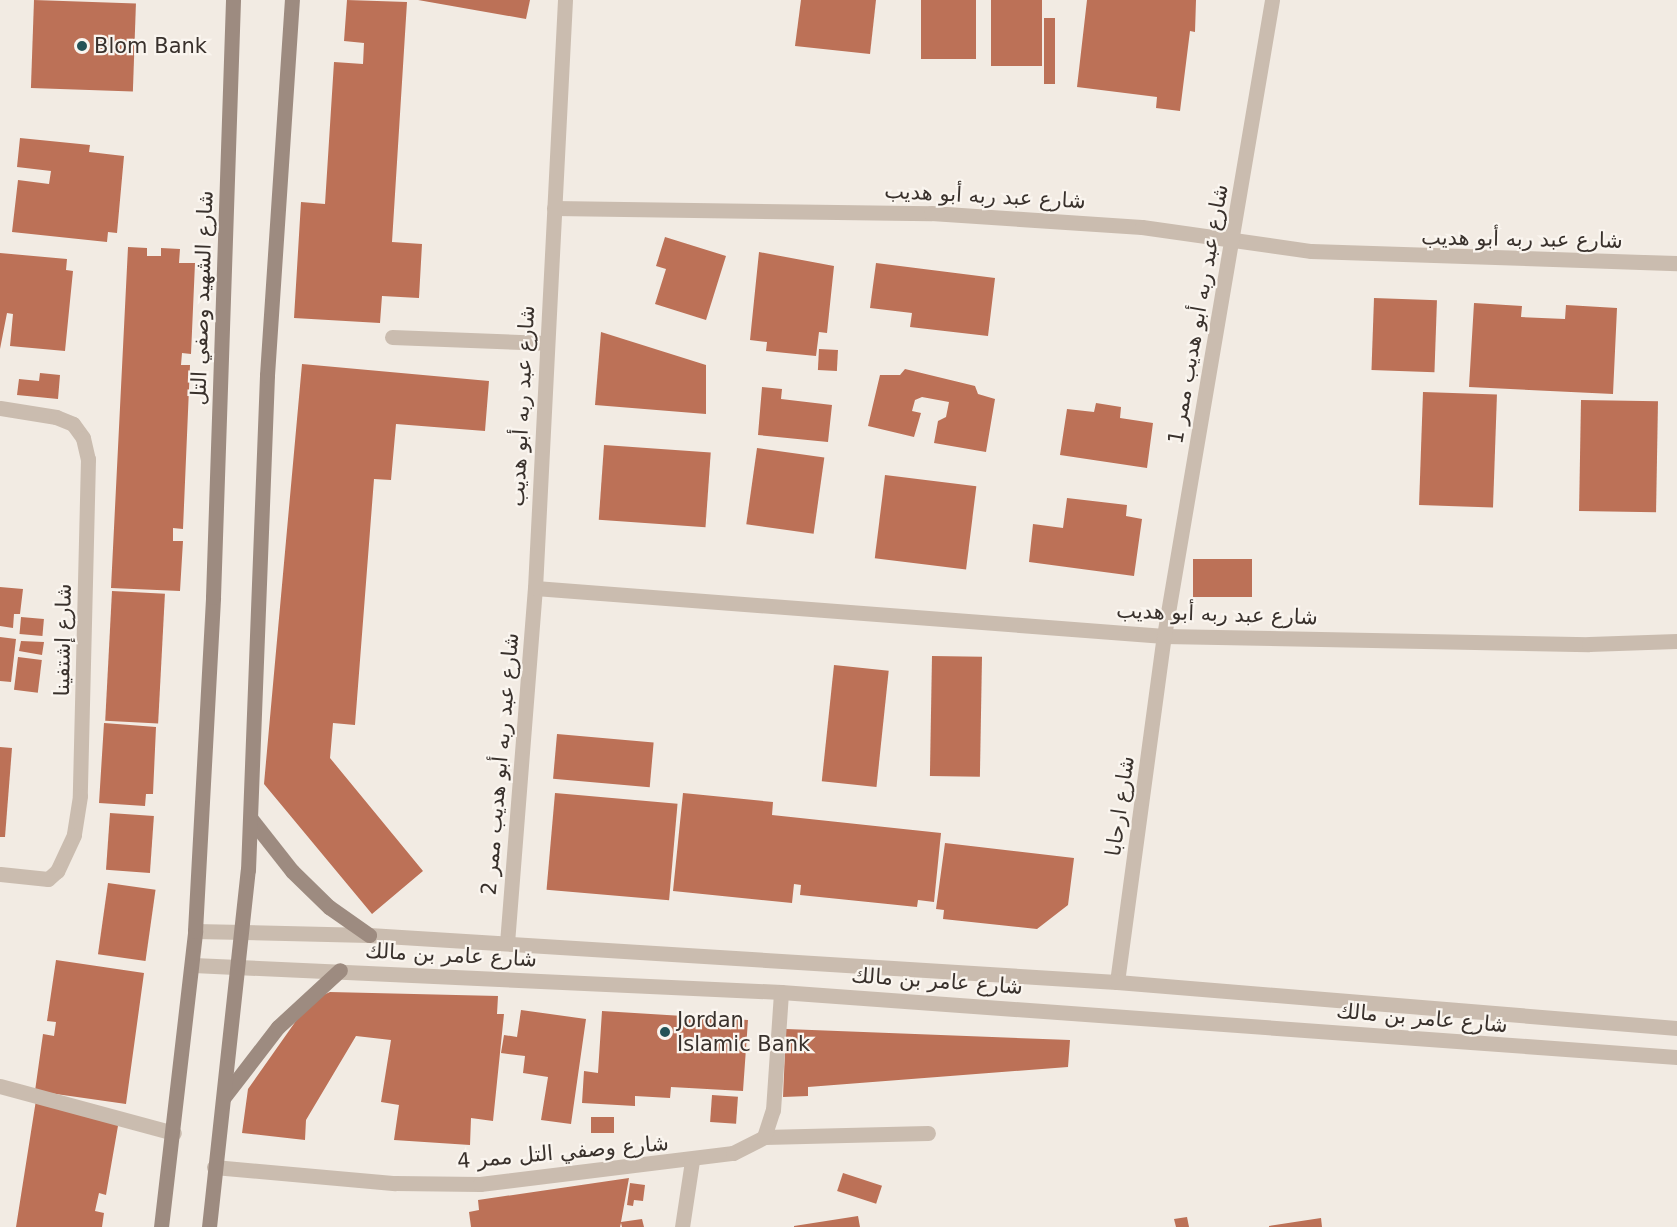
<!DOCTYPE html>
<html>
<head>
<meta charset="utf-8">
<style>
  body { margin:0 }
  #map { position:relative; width:1677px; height:1227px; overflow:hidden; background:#f2ebe3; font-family:"DejaVu Sans",Cairo,sans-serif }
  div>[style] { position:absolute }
  .building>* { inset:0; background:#bc7157; transform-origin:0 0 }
  .service>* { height:15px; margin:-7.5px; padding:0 7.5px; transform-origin:7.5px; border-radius:7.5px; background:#cabcaf }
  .minor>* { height:15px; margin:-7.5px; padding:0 7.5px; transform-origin:7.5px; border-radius:7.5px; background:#cabcaf }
  .tertiary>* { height:15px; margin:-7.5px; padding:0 7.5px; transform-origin:7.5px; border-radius:7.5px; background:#cabcaf }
  .secondary>* { height:15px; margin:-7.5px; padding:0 7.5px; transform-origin:7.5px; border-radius:7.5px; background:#9d8b80 }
  .dots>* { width:16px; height:16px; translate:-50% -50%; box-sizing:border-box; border:3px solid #faf5ef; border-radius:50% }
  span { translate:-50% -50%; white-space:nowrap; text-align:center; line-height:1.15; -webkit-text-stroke:4.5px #faf5ef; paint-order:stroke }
  .poi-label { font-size:21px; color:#39312c }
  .left { translate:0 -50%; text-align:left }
  .street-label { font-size:21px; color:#39312c }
</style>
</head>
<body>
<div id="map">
  <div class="building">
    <div style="left:34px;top:0;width:102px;height:88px;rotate:2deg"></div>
    <div style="clip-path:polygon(347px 0,407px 2px,392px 242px,422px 244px,419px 298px,382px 296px,380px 323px,294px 318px,301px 202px,325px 204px,334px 62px,363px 64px,364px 43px,344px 41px)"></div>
    <div style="clip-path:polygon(418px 0,530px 0,526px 19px)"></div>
    <div style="clip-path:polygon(801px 0,876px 0,870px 54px,795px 46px)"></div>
    <div style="left:921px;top:0;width:55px;height:59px"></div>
    <div style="left:991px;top:0;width:51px;height:66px"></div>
    <div style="clip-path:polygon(1087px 0,1196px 0,1195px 32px,1190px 31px,1180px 111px,1156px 108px,1157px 97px,1077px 87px)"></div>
    <div style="left:1044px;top:18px;width:11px;height:66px"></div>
    <div style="clip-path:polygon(20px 138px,90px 145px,89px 152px,124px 156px,117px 233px,108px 232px,107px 242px,12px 232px,18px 180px,49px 184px,51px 171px,17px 167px)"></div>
    <div style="clip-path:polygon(665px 237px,726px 256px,706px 320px,655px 304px,666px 269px,656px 266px)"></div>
    <div style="clip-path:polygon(128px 247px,147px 248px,147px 256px,161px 256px,161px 248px,180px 249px,179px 263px,195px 263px,191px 354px,182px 353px,181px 365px,190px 365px,183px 529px,173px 528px,173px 541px,183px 541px,180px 591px,111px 588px)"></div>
    <div style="clip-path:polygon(759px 252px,834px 266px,827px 333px,819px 332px,816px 356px,766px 351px,767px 342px,750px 340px)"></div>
    <div style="clip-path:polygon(0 253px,67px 259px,66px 270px,73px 271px,65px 351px,10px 346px,13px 314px,7px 313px,0 349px)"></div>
    <div style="clip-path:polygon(876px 263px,995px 278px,988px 336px,910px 327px,912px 313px,870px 308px)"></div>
    <div style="left:1374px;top:298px;width:63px;height:72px;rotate:2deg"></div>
    <div style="clip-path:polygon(1474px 303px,1522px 306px,1521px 317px,1565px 319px,1566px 305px,1617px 308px,1613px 394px,1469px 387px)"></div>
    <div style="clip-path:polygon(601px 332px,706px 365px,706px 414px,595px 405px)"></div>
    <div style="left:819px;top:349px;width:19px;height:21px;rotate:3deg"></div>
    <div style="clip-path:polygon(302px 364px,489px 381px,485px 431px,396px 424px,391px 480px,374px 479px,355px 725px,333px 723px,330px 758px,423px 871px,372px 914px,264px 784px)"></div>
    <div style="clip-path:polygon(905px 369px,975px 386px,978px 394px,995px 399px,986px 452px,934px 443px,938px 421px,946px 417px,949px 402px,922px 397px,915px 400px,912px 411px,921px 413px,914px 437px,868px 426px,880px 375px,900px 375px)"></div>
    <div style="clip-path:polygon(40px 373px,60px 375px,58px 399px,17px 395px,19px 379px,39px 381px)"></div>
    <div style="clip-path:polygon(762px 387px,782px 389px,781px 399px,832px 405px,828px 442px,758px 435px)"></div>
    <div style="left:1423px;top:392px;width:74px;height:113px;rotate:2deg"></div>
    <div style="left:1581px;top:400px;width:77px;height:111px;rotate:1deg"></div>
    <div style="clip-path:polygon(1096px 403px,1121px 407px,1120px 418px,1153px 423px,1147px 468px,1060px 455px,1067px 409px,1094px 412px)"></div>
    <div style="left:604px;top:445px;width:107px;height:75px;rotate:4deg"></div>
    <div style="left:757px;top:448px;width:68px;height:77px;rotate:8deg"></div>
    <div style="left:885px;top:475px;width:92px;height:84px;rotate:7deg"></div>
    <div style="clip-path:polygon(1067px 498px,1127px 505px,1126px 516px,1142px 519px,1134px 576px,1029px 562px,1033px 524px,1063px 528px)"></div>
    <div style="left:1193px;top:559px;width:59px;height:38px"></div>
    <div style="clip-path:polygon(0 587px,23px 589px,20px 614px,14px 614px,13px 628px,0 626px)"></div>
    <div style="left:112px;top:591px;width:53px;height:130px;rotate:3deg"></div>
    <div style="left:21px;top:617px;width:23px;height:17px;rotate:5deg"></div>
    <div style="clip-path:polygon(0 637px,16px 639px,11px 682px,0 681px)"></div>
    <div style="clip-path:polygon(21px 641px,44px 642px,42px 655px,19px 651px)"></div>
    <div style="left:932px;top:656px;width:50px;height:120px;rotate:1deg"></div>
    <div style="left:18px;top:657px;width:24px;height:33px;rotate:7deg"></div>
    <div style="left:834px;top:665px;width:55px;height:117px;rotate:6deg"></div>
    <div style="clip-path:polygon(104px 723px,156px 727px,153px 794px,146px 794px,145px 806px,99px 803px)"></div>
    <div style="left:557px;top:734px;width:97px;height:45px;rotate:5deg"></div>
    <div style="clip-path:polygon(0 747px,12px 748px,5px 837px,0 837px)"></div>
    <div style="left:555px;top:793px;width:123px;height:97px;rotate:5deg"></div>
    <div style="clip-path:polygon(683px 793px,773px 802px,772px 815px,941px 833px,934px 902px,918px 900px,917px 907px,800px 895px,801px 885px,794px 884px,792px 903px,673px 891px)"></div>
    <div style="left:110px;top:813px;width:44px;height:57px;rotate:4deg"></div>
    <div style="clip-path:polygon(945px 843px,1074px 858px,1068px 905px,1037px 929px,943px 919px,944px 910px,936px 909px)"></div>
    <div style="left:108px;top:883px;width:48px;height:72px;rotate:8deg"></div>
    <div style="clip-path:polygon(56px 960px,144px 973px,126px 1104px,35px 1091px,43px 1034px,54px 1036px,56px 1022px,47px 1021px)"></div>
    <div style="clip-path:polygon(330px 992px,498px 996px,497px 1014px,504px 1014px,493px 1121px,471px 1118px,470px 1145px,394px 1140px,399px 1105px,381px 1102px,391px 1040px,356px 1036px,306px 1120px,305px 1140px,242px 1133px,248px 1089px,310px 1001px)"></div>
    <div style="clip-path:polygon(521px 1010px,586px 1019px,571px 1124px,541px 1120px,548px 1077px,523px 1073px,525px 1056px,501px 1053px,504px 1035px,517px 1037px)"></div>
    <div style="clip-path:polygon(602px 1011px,748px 1020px,743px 1091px,671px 1087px,670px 1098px,635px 1096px,635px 1106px,582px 1103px,584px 1071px,598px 1073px)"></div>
    <div style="clip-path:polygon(786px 1029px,1070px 1040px,1068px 1067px,808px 1087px,808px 1096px,783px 1097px)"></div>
    <div style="left:712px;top:1095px;width:26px;height:27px;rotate:4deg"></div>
    <div style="clip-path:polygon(36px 1100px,119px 1120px,106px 1195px,99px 1193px,95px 1211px,104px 1213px,102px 1227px,16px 1227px)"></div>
    <div style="left:614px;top:1117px;width:16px;height:23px;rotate:90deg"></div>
    <div style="left:843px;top:1173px;width:41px;height:19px;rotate:18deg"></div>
    <div style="clip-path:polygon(629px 1178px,621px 1222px,642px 1219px,644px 1227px,622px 1227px,621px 1223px,620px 1227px,471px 1227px,469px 1212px,479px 1210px,478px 1200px)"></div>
    <div style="clip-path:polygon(630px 1183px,645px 1185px,643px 1201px,634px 1200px,633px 1206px,627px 1205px)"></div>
    <div style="clip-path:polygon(858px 1216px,860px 1227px,794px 1227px,794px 1226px)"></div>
    <div style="clip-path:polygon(1187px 1217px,1189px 1227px,1176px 1227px,1174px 1219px)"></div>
    <div style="clip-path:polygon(1321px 1218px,1322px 1227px,1269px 1227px,1269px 1226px)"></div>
  </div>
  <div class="service">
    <div style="left:392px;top:337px;width:153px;rotate:2.2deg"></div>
    <div style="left:0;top:1086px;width:180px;rotate:15.1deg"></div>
    <div style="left:764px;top:1137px;width:164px;rotate:-1.4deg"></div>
  </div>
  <div class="minor">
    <div style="left:554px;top:208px;width:377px;rotate:0.8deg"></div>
    <div style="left:931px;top:213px;width:211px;rotate:3.8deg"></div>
    <div style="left:1142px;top:227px;width:171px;rotate:8.1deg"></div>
    <div style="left:1311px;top:251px;width:366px;rotate:1.9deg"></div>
    <div style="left:0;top:408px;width:57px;rotate:9.1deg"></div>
    <div style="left:56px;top:417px;width:18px;rotate:22deg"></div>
    <div style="left:73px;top:424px;width:17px;rotate:54deg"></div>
    <div style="left:83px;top:438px;width:22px;rotate:77deg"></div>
    <div style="left:88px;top:459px;width:337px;rotate:91.4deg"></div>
    <div style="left:80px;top:796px;width:39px;rotate:99deg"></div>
    <div style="left:74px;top:835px;width:40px;rotate:115deg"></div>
    <div style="left:57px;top:871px;width:12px;rotate:138deg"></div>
    <div style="left:48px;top:879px;width:48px;rotate:-174.1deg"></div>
    <div style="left:535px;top:588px;width:631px;rotate:4.36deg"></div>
    <div style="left:1164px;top:636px;width:425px;rotate:1.1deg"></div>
    <div style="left:1589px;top:644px;width:88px;rotate:-2deg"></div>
    <div style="left:507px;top:943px;width:356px;rotate:-85.5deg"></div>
    <div style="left:535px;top:588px;width:589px;rotate:-87.08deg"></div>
    <div style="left:1117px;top:982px;width:349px;rotate:-82.3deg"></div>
    <div style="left:1164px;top:636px;width:645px;rotate:-80.36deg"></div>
    <div style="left:214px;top:1167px;width:182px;rotate:5.1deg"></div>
    <div style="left:395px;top:1183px;width:85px;rotate:0.7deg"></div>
    <div style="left:480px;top:1184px;width:255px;rotate:-7deg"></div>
    <div style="left:733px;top:1153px;width:35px;rotate:-27deg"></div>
    <div style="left:764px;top:1137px;width:28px;rotate:-72deg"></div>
    <div style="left:773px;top:1110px;width:118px;rotate:-86.1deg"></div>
    <div style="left:682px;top:1227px;width:67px;rotate:-81.4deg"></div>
  </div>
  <div class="tertiary">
    <div style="left:195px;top:931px;width:174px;rotate:1.3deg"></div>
    <div style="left:369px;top:935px;width:749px;rotate:3.6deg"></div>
    <div style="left:1117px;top:982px;width:562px;rotate:4.7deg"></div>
    <div style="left:193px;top:965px;width:589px;rotate:2.63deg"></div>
    <div style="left:781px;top:992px;width:898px;rotate:4.15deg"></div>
  </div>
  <div class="secondary">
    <div style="left:251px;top:819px;width:66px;rotate:51.7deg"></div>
    <div style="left:292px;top:871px;width:52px;rotate:44.2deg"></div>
    <div style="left:329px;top:907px;width:49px;rotate:35deg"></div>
    <div style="left:224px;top:1097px;width:88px;rotate:-52.4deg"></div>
    <div style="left:278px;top:1027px;width:84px;rotate:-42.6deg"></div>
    <div style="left:161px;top:1227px;width:298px;rotate:-83.4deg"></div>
    <div style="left:195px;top:931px;width:334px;rotate:-86.9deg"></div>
    <div style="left:213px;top:597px;width:597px;rotate:-88.08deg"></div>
    <div style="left:209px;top:1227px;width:359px;rotate:-83.8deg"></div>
    <div style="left:248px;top:870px;width:495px;rotate:-87.8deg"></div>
    <div style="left:267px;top:375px;width:376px;rotate:-86.2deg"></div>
  </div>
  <div class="dots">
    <div style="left:82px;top:46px;background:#255357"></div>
    <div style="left:665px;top:1032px;background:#255357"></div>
  </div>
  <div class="poi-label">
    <span class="left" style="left:94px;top:46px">Blom Bank</span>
    <span class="left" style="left:677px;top:1032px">Jordan<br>Islamic Bank</span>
  </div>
  <div class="street-label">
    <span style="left:985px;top:196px;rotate:3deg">شارع عبد ربه أبو هديب</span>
    <span style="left:1522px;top:239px;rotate:1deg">شارع عبد ربه أبو هديب</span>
    <span style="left:202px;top:298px;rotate:-88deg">شارع الشهيد وصفي التل</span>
    <span style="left:1198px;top:314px;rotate:-80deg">شارع عبد ربه أبو هديب ممر 1</span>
    <span style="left:522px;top:406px;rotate:-87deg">شارع عبد ربه أبو هديب</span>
    <span style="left:1217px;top:614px;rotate:2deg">شارع عبد ربه أبو هديب</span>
    <span style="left:63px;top:640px;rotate:-89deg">شارع إشتفينا</span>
    <span style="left:500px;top:764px;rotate:-85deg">شارع عبد ربه أبو هديب ممر 2</span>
    <span style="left:1120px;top:806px;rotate:-82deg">شارع ارحابا</span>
    <span style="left:451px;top:955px;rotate:3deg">شارع عامر بن مالك</span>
    <span style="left:937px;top:981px;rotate:4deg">شارع عامر بن مالك</span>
    <span style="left:1422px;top:1018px;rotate:5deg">شارع عامر بن مالك</span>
    <span style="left:563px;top:1152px;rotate:-5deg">شارع وصفي التل ممر 4</span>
  </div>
</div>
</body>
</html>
